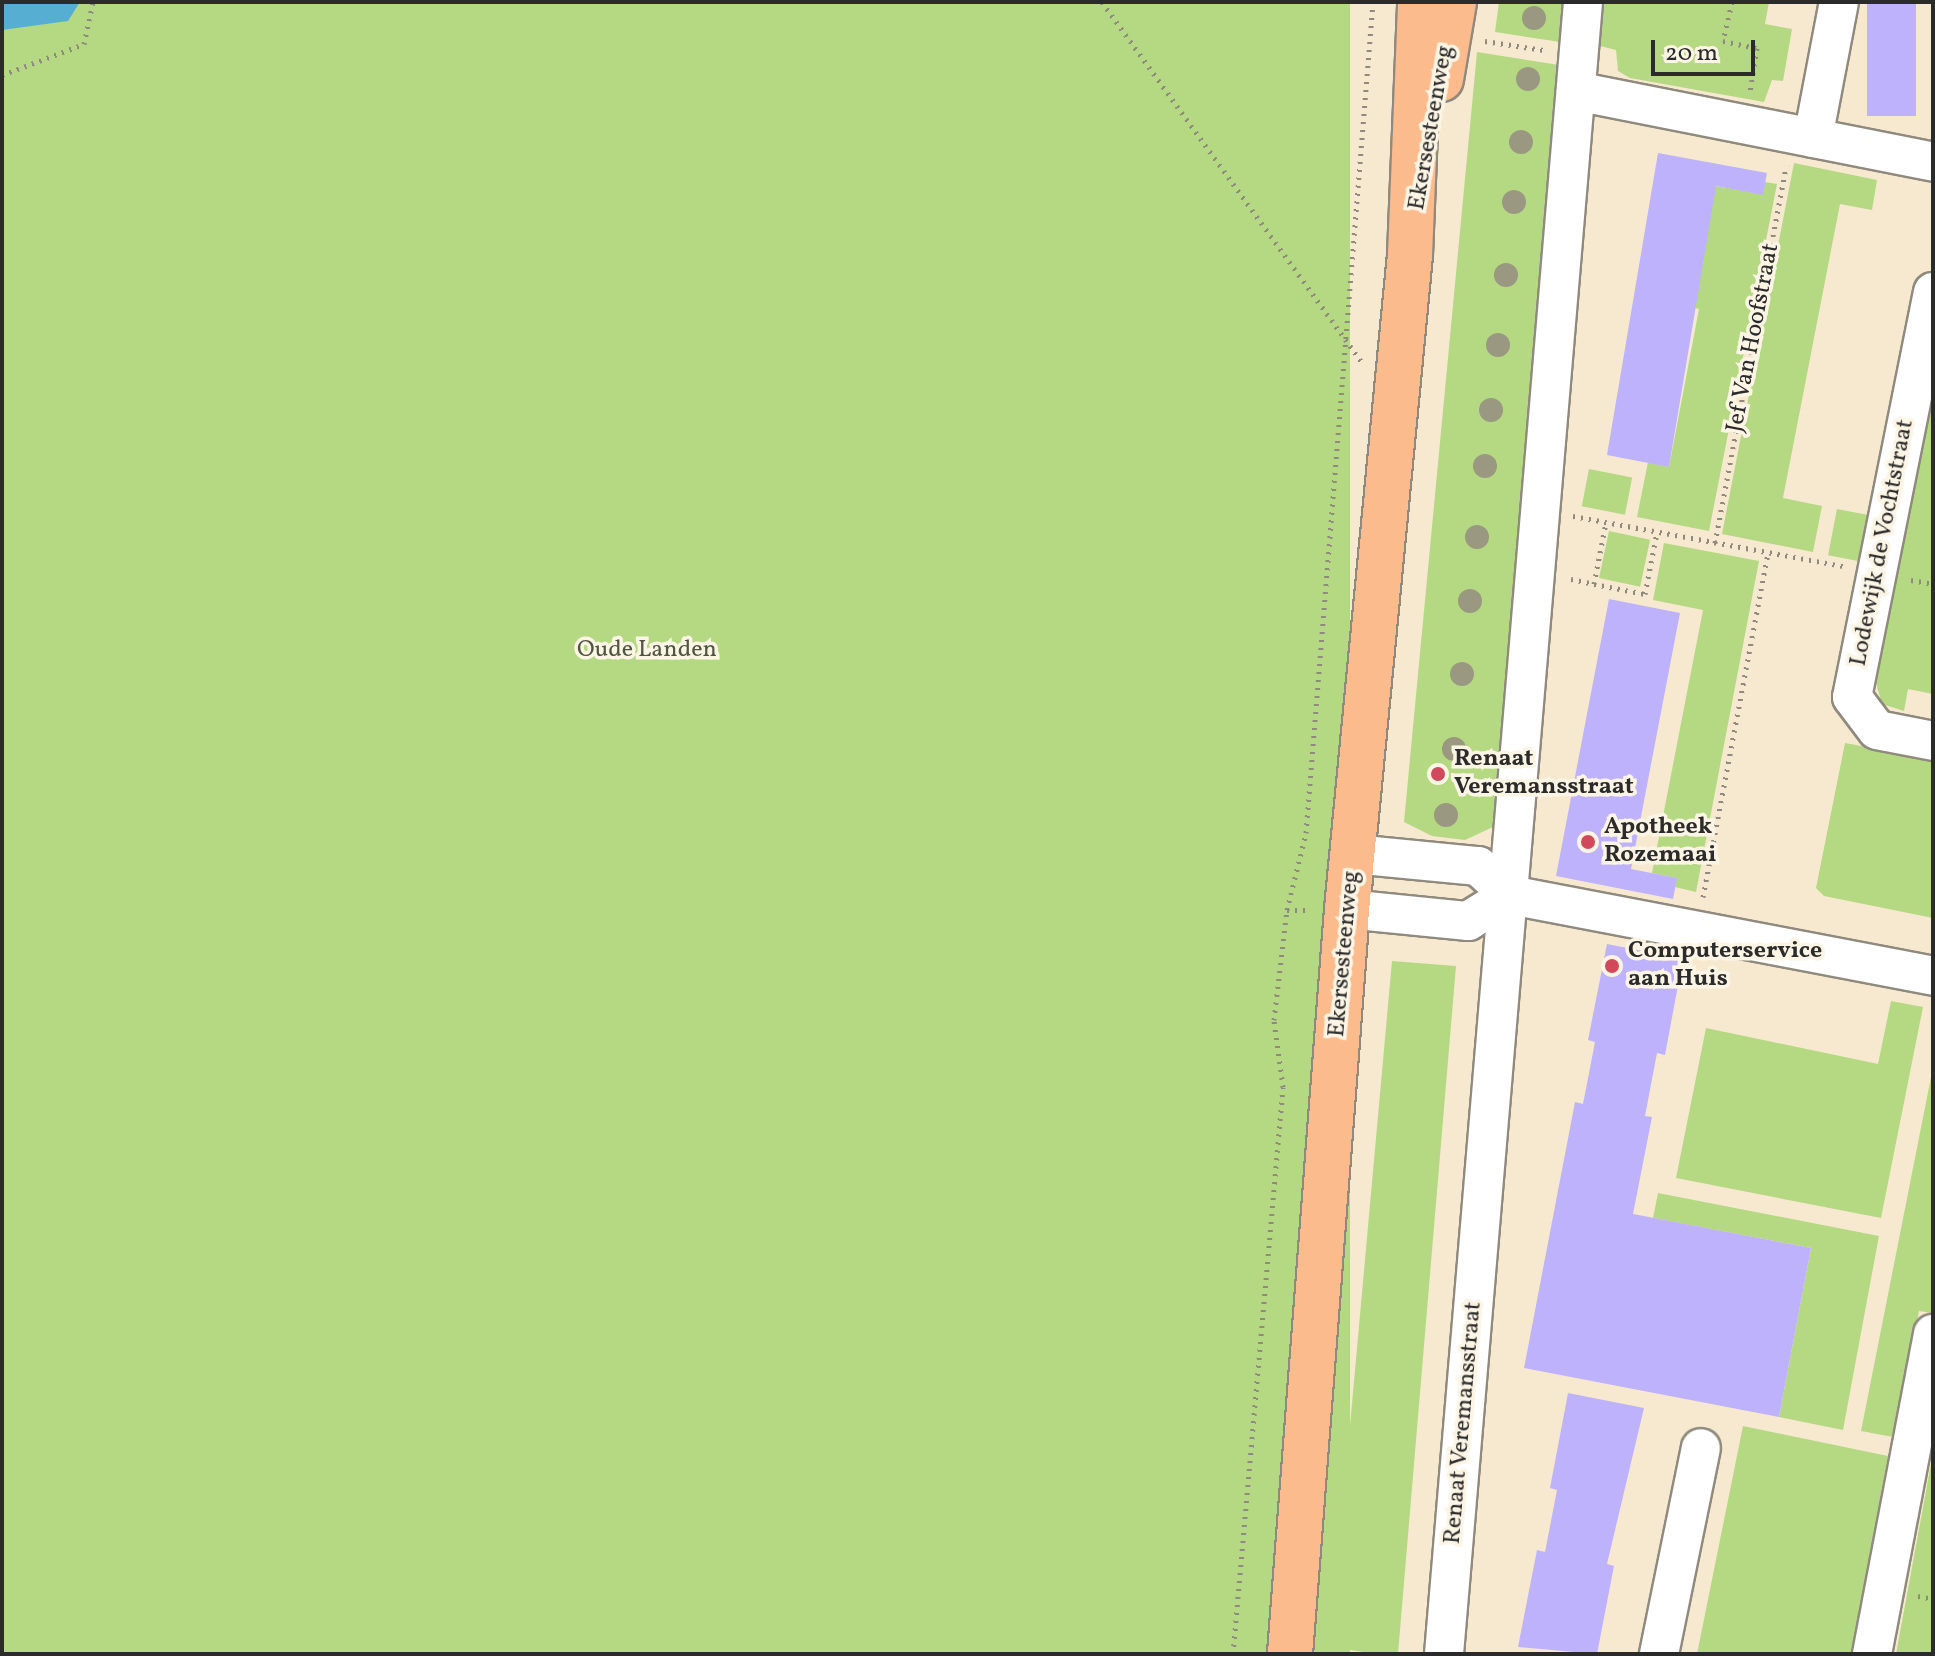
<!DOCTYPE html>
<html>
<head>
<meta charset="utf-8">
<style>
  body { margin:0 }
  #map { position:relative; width:1935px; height:1656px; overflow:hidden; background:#f6e9d0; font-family:Vollkorn,serif }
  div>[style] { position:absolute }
  .green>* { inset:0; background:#b5d982; transform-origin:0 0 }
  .water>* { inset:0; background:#56aed3 }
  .building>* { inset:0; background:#bfb2fd; transform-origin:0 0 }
  .path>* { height:5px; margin-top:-2.5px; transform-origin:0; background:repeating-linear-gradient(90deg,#908a7e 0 2px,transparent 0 8px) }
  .roads { filter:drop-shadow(2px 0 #908a7e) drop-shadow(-2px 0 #908a7e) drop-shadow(0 2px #908a7e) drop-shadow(0 -2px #908a7e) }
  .minor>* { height:38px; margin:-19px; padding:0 19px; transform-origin:19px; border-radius:19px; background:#fff }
  .major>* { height:44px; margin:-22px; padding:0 22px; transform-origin:22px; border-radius:22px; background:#fbbb8c }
  .trees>* { width:24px; height:24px; margin:-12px; border-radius:50%; background:#9a9881 }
  .dots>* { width:22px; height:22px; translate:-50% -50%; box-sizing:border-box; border:4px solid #fcf5e5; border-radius:50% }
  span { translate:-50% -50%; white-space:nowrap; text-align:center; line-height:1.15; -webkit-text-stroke:7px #fcf5e5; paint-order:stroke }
  .street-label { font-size:24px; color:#2b2b2b }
  .park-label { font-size:24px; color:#4e5641 }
  .poi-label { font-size:24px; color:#2b2b2b; font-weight:700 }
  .left { translate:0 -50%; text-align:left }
  .frame { position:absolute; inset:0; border:4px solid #2b2b2b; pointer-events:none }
  .scale { position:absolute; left:1651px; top:40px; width:104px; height:36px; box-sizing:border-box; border:4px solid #2b2b2b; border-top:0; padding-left:10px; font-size:24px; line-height:28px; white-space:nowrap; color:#2b2b2b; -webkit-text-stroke:6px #fcf5e5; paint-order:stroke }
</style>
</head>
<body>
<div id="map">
  <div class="green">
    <div style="left:2px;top:2px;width:1348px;height:1652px"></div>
    <div style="clip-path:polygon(1499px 2px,1563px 2px,1560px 42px,1495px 32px)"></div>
    <div style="clip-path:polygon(1604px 2px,1769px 2px,1765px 24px,1792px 29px,1783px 81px,1772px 80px,1764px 102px,1630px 78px,1618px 71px,1616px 50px,1600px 46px)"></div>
    <div style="clip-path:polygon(1477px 52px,1559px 65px,1493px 827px,1465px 840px,1432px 836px,1404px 822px)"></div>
    <div style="clip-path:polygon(1794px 163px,1877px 180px,1872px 210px,1840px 204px,1783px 498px,1822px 506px,1813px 552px,1722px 534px)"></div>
    <div style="clip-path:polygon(1765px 182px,1777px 184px,1709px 531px,1637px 517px,1648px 462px,1669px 467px,1699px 309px,1692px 307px,1715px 186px,1762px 194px)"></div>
    <div style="clip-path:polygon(1933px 393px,1933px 694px,1908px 689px,1904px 711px,1882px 704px,1876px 683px)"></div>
    <div style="left:1589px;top:469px;width:44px;height:38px;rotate:11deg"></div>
    <div style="left:1837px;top:509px;width:36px;height:47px;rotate:11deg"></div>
    <div style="left:1609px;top:531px;width:42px;height:48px;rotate:12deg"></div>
    <div style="clip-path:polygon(1664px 543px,1759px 561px,1696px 892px,1675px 887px,1676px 878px,1652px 873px,1703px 610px,1653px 600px)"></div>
    <div style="clip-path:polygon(1845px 743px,1933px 759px,1933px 918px,1824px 896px,1816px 888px)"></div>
    <div style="clip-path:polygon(1392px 961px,1456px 966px,1398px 1654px,1377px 1654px,1330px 1647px)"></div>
    <div style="clip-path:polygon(1891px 1001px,1923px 1007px,1881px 1218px,1676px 1178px,1706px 1028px,1878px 1064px)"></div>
    <div style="clip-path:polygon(1933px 1067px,1933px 1313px,1919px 1311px,1893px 1437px,1861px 1431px)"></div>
    <div style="clip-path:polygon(1658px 1193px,1879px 1236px,1843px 1430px,1779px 1417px,1811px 1248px,1653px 1218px)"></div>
    <div style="clip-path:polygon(1743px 1426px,1888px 1456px,1851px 1654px,1697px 1654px)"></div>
    <div style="clip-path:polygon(1933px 1453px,1933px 1654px,1896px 1654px)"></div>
  </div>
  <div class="water">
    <div style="clip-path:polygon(2px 2px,80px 2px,68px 21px,2px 30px)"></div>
  </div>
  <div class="building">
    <div style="left:1867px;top:2px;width:49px;height:114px"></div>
    <div style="clip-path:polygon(1658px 153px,1767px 173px,1763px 195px,1716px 186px,1669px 467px,1607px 455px)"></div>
    <div style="clip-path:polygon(1609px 599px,1680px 613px,1631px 869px,1677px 878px,1673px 899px,1556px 876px)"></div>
    <div style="clip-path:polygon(1607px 944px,1683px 959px,1665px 1055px,1657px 1053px,1645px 1116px,1652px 1117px,1633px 1214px,1811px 1248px,1779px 1417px,1524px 1368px,1575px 1102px,1583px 1104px,1595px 1042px,1588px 1040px)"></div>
    <div style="clip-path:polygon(1568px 1393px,1644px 1408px,1607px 1564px,1614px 1566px,1597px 1654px,1518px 1647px,1537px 1550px,1545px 1552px,1557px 1490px,1550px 1488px)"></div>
  </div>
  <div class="path">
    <div style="left:1102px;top:2px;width:443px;rotate:54.2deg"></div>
    <div style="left:1732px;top:2px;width:40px;rotate:103deg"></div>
    <div style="left:1723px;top:41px;width:35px;rotate:12deg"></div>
    <div style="left:1757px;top:48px;width:45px;rotate:99deg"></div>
    <div style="left:1485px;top:41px;width:59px;rotate:8.8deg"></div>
    <div style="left:2px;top:75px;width:88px;rotate:-20.7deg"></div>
    <div style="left:84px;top:44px;width:43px;rotate:-77.9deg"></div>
    <div style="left:1573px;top:516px;width:275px;rotate:10.5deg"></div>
    <div style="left:1715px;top:543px;width:384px;rotate:-79.3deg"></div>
    <div style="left:1571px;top:579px;width:24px;rotate:12deg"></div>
    <div style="left:1594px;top:584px;width:63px;rotate:-79deg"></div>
    <div style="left:1911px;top:580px;width:22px;rotate:10deg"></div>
    <div style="left:1594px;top:584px;width:52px;rotate:11.1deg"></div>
    <div style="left:1645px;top:594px;width:63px;rotate:-79deg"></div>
    <div style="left:1703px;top:897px;width:350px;rotate:-79.3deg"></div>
    <div style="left:1287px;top:910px;width:23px"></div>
    <div style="left:1918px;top:1596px;width:15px;rotate:11deg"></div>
    <div style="left:1233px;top:1654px;width:569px;rotate:-84.96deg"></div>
    <div style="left:1283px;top:1087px;width:68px;rotate:-97.7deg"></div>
    <div style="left:1274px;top:1020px;width:111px;rotate:-83.3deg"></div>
    <div style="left:1287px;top:910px;width:79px;rotate:-76.1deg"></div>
    <div style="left:1306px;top:833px;width:834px;rotate:-85.39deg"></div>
  </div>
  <div class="roads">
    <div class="minor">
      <div style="left:1576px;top:91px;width:364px;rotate:11.2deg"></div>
      <div style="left:1813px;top:138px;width:138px;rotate:-79.2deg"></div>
      <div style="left:1933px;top:292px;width:413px;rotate:101.3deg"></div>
      <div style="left:1852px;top:697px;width:41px;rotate:52.9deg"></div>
      <div style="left:1877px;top:730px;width:57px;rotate:11.1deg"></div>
      <div style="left:1353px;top:854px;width:126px;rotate:5.5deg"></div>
      <div style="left:1478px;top:866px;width:43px;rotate:42.2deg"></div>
      <div style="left:1510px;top:895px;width:431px;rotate:10.8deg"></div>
      <div style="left:1347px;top:909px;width:122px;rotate:5.7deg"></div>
      <div style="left:1468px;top:921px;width:49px;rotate:-31.8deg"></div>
      <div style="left:1444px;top:1654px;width:1658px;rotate:-85.19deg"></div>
      <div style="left:1659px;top:1654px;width:210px;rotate:-78.5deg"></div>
      <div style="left:1872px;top:1654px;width:326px;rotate:-79.2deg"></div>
    </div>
    <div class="major">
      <div style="left:1441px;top:79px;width:78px;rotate:-80.4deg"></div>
      <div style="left:1290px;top:1654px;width:747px;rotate:-85.62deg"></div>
      <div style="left:1347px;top:909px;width:657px;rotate:-84.5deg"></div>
      <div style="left:1410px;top:255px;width:253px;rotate:-87.7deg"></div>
    </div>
  </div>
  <div class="trees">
    <div style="left:1534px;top:18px"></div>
    <div style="left:1528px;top:79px"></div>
    <div style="left:1521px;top:142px"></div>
    <div style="left:1514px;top:202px"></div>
    <div style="left:1506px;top:275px"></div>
    <div style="left:1498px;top:345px"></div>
    <div style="left:1491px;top:410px"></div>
    <div style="left:1485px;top:466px"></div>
    <div style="left:1477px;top:537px"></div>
    <div style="left:1470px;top:601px"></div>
    <div style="left:1462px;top:674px"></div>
    <div style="left:1454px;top:749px"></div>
    <div style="left:1446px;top:815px"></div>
  </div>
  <div class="dots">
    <div style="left:1438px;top:774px;background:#d1495b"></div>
    <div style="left:1588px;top:842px;background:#d1495b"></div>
    <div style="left:1612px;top:966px;background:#d1495b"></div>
  </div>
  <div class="street-label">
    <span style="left:1432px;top:128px;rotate:-80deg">Ekersesteenweg</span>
    <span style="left:1754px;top:338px;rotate:-79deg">Jef Van Hoofstraat</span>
    <span style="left:1883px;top:543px;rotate:-79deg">Lodewijk de Vochtstraat</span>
    <span style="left:1345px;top:954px;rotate:-85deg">Ekersesteenweg</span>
    <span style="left:1464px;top:1423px;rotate:-85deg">Renaat Veremansstraat</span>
  </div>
  <div class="park-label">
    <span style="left:647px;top:651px">Oude Landen</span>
  </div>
  <div class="poi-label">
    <span class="left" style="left:1454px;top:774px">Renaat<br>Veremansstraat</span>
    <span class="left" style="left:1604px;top:842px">Apotheek<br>Rozemaai</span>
    <span class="left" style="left:1628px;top:966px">Computerservice<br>aan Huis</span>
  </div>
  <div class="frame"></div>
  <div class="scale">20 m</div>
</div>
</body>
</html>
